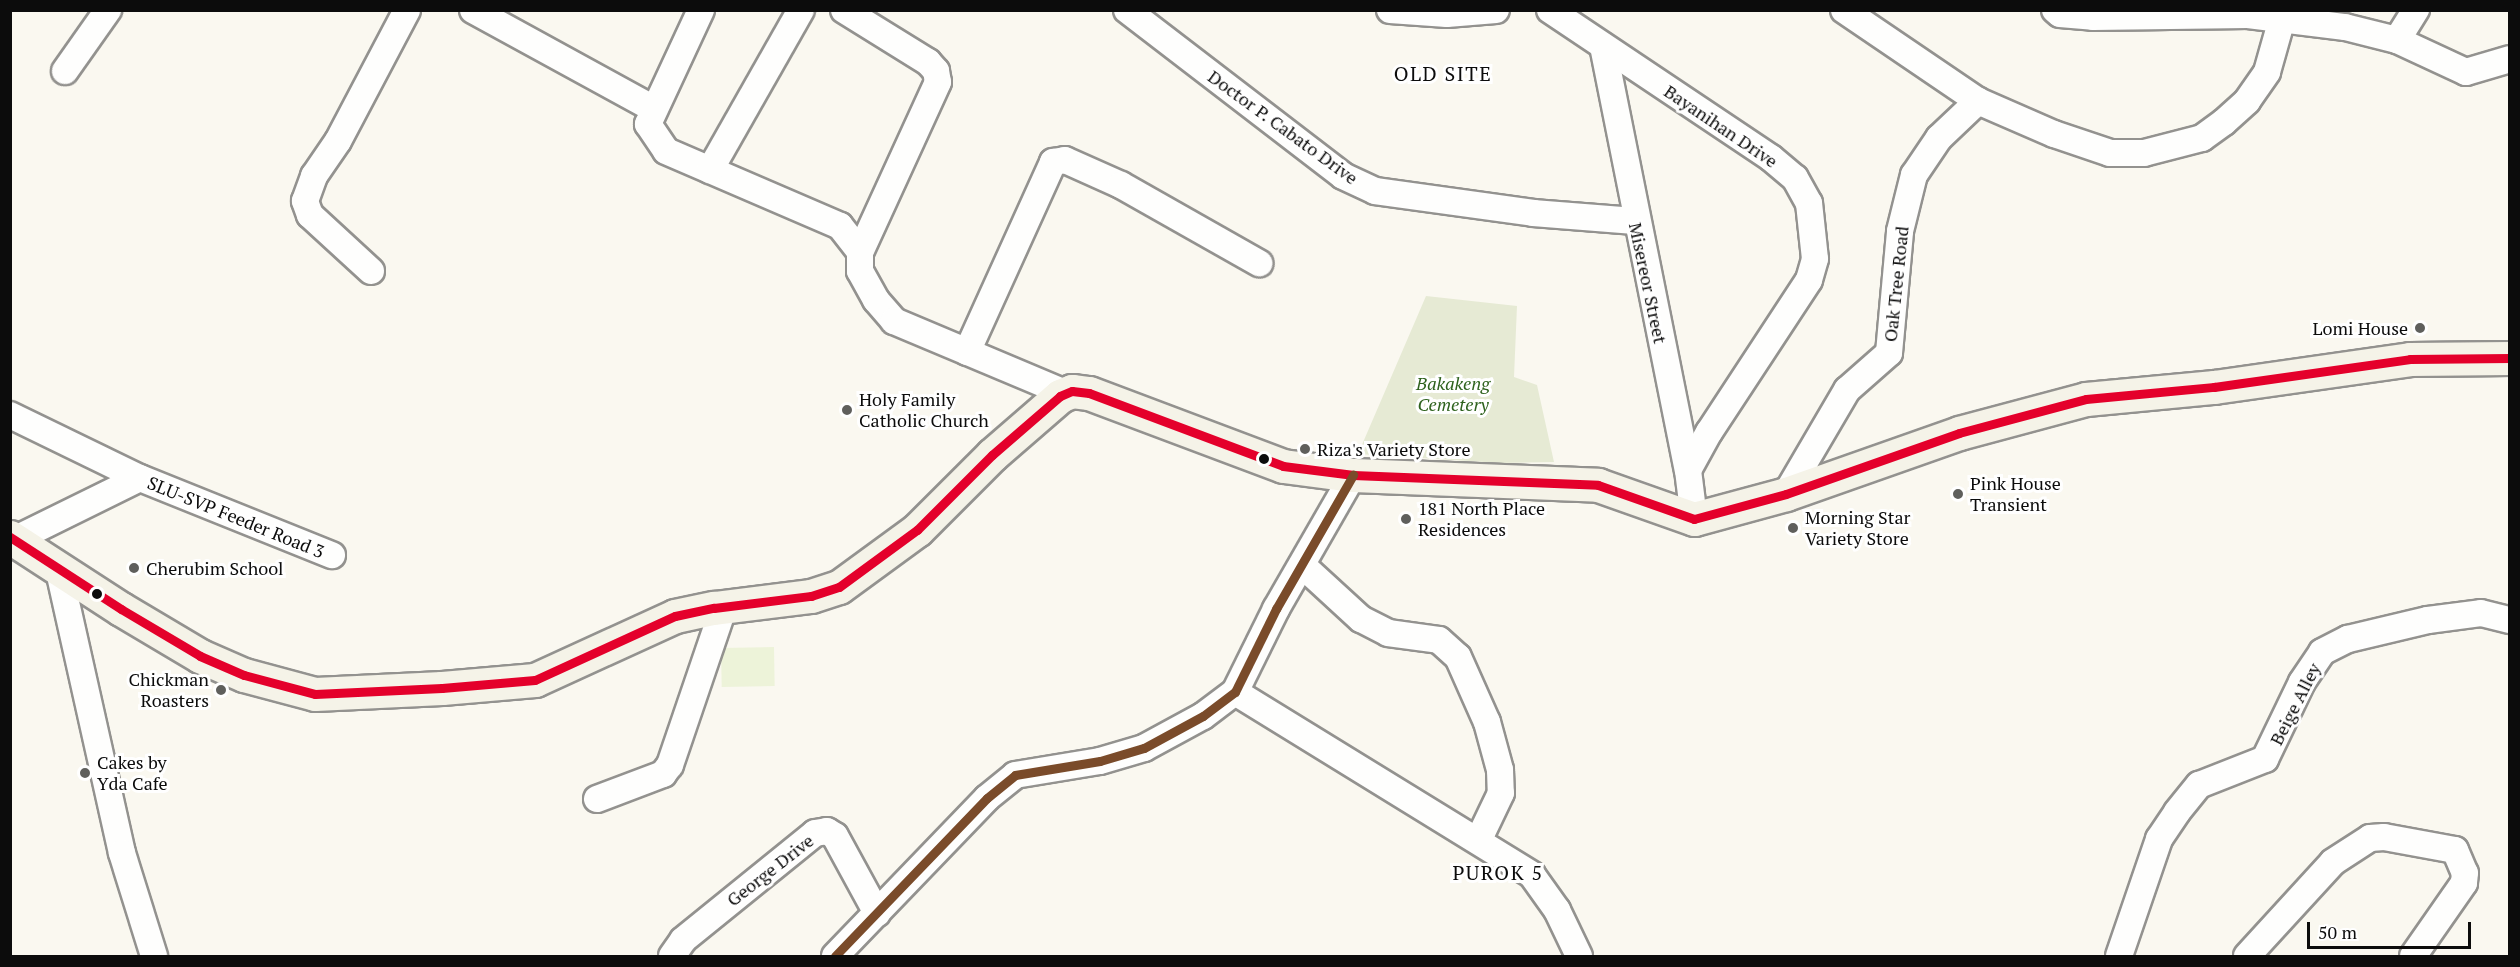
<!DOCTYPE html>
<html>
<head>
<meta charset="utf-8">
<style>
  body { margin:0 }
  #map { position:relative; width:2520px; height:967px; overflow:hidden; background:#faf8f0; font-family:"PT Serif",serif }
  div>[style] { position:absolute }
  .cemetery>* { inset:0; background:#e6ead4 }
  .pitch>* { inset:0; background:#edf3d9; transform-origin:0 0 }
  .roads { filter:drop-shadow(2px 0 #93928f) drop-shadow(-2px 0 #93928f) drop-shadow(0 2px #93928f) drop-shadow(0 -2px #93928f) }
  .minor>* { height:26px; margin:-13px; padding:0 13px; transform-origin:13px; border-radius:13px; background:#fefefd }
  .secondary>* { height:33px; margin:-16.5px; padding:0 16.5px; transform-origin:16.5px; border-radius:16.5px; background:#f5f3e8 }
  .bus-1>* { height:9px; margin:-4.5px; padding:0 4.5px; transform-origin:4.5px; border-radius:4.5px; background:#e4002b }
  .bus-2>* { height:9px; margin:-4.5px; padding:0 4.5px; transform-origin:4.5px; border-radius:4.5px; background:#7a4b2a }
  .dots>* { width:16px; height:16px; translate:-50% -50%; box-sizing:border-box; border:3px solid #fff; border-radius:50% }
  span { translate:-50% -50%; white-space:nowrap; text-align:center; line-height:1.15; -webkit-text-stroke:6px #fff; paint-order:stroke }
  .street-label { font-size:18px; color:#0c0c0c }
  .poi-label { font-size:18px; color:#0c0c0c }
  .right { translate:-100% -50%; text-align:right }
  .left { translate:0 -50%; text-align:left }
  .park-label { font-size:18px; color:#2e621d; font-style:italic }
  .neighbourhood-label { font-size:20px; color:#0c0c0c; letter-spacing:1.5px }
  .frame { position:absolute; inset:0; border:12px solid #0c0c0c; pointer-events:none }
  .scale { position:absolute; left:2307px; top:922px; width:164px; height:27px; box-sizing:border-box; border:3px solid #0c0c0c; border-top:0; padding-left:8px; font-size:18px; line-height:21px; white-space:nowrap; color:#0c0c0c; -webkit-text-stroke:4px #fff; paint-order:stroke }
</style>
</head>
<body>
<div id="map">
  <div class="cemetery">
    <div style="clip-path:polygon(1426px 296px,1517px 306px,1514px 377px,1537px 385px,1554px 462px,1500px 463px,1358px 454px)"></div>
  </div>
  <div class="pitch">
    <div style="left:774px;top:647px;width:39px;height:53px;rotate:89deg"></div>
  </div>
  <div class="roads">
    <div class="minor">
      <div style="left:473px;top:10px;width:206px;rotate:28.7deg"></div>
      <div style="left:701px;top:10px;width:126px;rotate:114.9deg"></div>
      <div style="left:648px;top:124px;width:32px;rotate:56deg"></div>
      <div style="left:666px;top:151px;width:189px;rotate:23.3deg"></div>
      <div style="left:840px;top:226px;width:33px;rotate:52deg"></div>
      <div style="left:860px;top:252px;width:19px;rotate:90deg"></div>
      <div style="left:860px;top:271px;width:33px;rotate:61deg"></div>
      <div style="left:876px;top:300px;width:28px;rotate:49deg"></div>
      <div style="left:894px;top:321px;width:186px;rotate:22.8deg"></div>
      <div style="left:844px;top:10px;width:99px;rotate:31.8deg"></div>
      <div style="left:928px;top:62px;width:12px;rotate:48deg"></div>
      <div style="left:936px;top:71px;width:11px;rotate:80deg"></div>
      <div style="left:938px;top:82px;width:187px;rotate:114.6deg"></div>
      <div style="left:1127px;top:10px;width:272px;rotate:37.5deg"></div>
      <div style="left:1343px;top:176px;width:35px;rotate:25deg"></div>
      <div style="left:1375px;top:191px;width:160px;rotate:7.9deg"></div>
      <div style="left:1533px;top:213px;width:102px;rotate:4.5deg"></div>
      <div style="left:1390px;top:10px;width:57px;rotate:4deg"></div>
      <div style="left:1447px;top:14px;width:49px;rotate:-4.7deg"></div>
      <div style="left:1550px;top:10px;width:266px;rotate:33.8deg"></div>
      <div style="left:1771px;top:158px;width:31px;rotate:40deg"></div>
      <div style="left:1795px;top:178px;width:29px;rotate:61deg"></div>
      <div style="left:1809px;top:203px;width:56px;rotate:83.9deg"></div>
      <div style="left:1815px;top:259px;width:22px;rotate:106deg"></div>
      <div style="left:1809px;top:280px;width:182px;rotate:123.3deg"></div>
      <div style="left:1709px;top:432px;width:43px;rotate:118.9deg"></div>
      <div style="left:1844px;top:10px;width:162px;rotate:34.2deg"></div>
      <div style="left:1978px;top:101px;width:83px;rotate:23.5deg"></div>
      <div style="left:2054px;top:134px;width:59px;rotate:18.7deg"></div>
      <div style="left:2110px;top:153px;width:34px"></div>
      <div style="left:2144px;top:153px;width:60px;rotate:-14.5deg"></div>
      <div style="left:2202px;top:138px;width:27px;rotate:-36deg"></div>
      <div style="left:2224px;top:122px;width:31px;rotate:-42deg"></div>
      <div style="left:2247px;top:101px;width:35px;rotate:-55deg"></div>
      <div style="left:2267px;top:72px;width:55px;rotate:-74.2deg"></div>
      <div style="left:2055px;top:10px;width:6px;rotate:39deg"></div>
      <div style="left:2060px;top:14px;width:33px;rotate:5deg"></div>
      <div style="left:2093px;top:17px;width:155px;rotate:-0.7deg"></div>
      <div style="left:2248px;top:15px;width:98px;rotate:7.1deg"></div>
      <div style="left:2345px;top:27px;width:54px;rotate:14deg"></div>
      <div style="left:2397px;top:40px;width:76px;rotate:24.9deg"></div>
      <div style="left:2466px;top:72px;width:46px;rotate:-16.5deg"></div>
      <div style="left:2397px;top:40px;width:36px;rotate:-58deg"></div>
      <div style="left:1603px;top:46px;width:432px;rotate:78.7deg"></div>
      <div style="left:1688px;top:470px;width:49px;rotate:83deg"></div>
      <div style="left:65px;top:71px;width:75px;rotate:-54.8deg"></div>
      <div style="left:710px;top:170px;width:184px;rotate:-60.4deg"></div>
      <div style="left:371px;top:271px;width:83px;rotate:-137.4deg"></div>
      <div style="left:310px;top:215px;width:15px;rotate:-110deg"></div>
      <div style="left:305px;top:201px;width:27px;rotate:-70deg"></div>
      <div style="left:314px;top:176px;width:42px;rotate:-55.6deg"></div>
      <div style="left:338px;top:141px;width:148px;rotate:-62.2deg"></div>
      <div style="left:967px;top:352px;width:209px;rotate:-65.6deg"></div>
      <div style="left:1053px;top:162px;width:12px;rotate:-9deg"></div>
      <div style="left:1065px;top:160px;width:61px;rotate:24.1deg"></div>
      <div style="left:1121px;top:185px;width:159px;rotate:29.5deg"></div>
      <div style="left:10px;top:415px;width:144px;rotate:25.9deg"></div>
      <div style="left:140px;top:478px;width:207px;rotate:21.9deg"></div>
      <div style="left:1786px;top:494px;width:121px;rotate:-59.6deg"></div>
      <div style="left:1847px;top:390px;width:56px;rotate:-41.4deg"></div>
      <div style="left:1889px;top:353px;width:122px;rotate:-84.8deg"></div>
      <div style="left:1900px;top:231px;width:58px;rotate:-76deg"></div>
      <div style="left:1914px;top:175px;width:45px;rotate:-56deg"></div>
      <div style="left:1939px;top:138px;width:54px;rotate:-43.5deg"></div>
      <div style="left:14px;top:540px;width:140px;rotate:-26.2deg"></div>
      <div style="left:1302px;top:565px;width:80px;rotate:42.5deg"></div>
      <div style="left:1361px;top:619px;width:30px;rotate:27deg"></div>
      <div style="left:1388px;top:633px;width:51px;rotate:7.8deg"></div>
      <div style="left:1439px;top:640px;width:25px;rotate:42deg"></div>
      <div style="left:1458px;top:657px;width:71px;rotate:66deg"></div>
      <div style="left:1487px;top:722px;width:50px;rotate:74.8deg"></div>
      <div style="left:1500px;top:770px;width:23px;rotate:88deg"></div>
      <div style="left:1501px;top:793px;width:53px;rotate:115.6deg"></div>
      <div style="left:59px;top:571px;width:289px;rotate:77.4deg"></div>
      <div style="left:122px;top:853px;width:108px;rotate:72.7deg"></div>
      <div style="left:1235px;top:692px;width:349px;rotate:31.6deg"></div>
      <div style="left:1532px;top:875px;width:43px;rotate:54.5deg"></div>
      <div style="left:1557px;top:910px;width:51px;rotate:64.4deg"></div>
      <div style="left:597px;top:799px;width:71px;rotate:-20.7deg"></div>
      <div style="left:663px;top:774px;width:11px;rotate:-52deg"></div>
      <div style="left:670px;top:765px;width:168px;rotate:-71.2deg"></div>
      <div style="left:672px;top:956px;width:19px;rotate:-55deg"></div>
      <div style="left:683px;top:940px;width:170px;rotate:-39deg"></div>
      <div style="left:815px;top:833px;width:12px;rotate:-9deg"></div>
      <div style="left:827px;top:831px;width:9px;rotate:32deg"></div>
      <div style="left:835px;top:836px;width:88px;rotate:61.4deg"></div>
      <div style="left:835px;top:956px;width:219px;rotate:-46.1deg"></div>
      <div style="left:987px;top:798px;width:36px;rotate:-39deg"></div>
      <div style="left:1015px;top:775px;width:86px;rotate:-9.4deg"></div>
      <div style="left:1100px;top:761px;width:46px;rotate:-16.5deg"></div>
      <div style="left:1144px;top:748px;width:67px;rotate:-28.5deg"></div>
      <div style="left:1203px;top:716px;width:40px;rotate:-37deg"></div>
      <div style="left:1235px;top:692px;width:93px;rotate:-63.7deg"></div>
      <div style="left:1276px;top:609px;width:155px;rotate:-60.1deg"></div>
      <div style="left:2119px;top:956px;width:124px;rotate:-71.1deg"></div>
      <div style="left:2159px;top:839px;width:32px;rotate:-56deg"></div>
      <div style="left:2177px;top:812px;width:35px;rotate:-51deg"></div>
      <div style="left:2199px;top:785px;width:71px;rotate:-21.5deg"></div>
      <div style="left:2265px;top:759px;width:85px;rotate:-64.3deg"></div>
      <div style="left:2302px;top:682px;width:36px;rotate:-56deg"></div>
      <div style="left:2322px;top:652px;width:29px;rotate:-27deg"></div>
      <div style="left:2348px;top:639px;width:82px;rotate:-13.4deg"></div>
      <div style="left:2428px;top:620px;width:53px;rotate:-7.5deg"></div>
      <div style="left:2481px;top:613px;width:30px;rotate:14deg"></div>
      <div style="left:2247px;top:956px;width:127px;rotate:-47.5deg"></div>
      <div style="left:2333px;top:862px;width:44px;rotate:-33deg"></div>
      <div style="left:2370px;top:838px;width:14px;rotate:-4deg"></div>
      <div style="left:2384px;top:837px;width:72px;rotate:10.4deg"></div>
      <div style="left:2455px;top:850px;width:25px;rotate:67deg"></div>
      <div style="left:2465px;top:873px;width:10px;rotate:96deg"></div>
      <div style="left:2464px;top:883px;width:89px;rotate:124.9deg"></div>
    </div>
    <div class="secondary">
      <div style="left:10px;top:537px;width:132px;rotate:33deg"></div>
      <div style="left:121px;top:609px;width:92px;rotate:30.7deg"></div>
      <div style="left:200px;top:656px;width:48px;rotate:23.4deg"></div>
      <div style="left:244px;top:675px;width:73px;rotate:15deg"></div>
      <div style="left:315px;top:694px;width:127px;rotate:-2.7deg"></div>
      <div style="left:442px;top:688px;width:93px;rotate:-4.9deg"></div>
      <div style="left:535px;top:680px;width:154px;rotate:-24.6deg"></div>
      <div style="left:675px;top:616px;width:40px;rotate:-12deg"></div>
      <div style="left:714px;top:608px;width:98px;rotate:-7.1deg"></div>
      <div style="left:811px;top:596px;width:29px;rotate:-18deg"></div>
      <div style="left:839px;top:587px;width:97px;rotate:-36.2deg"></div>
      <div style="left:917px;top:530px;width:106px;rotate:-45deg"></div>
      <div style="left:992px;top:455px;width:90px;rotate:-40.9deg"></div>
      <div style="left:1060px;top:396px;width:13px;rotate:-23deg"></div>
      <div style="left:1072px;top:391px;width:17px;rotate:7deg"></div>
      <div style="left:1089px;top:393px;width:207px;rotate:20.6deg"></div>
      <div style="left:1283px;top:466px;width:71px;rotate:7.3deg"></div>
      <div style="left:1353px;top:475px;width:245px;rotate:2.3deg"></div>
      <div style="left:1598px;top:485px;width:102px;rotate:19.5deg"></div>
      <div style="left:1694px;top:519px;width:95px;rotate:-15.2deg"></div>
      <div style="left:1786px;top:494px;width:183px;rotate:-19.4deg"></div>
      <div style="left:1959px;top:433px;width:131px;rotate:-15deg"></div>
      <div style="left:2086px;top:399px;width:129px;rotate:-5.4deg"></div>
      <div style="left:2214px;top:387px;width:198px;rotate:-8.1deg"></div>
      <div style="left:2410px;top:359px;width:100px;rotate:-0.6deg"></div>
    </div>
  </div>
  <div class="bus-1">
    <div style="left:10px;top:537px;width:132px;rotate:33deg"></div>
    <div style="left:121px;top:609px;width:92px;rotate:30.7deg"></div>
    <div style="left:200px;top:656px;width:48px;rotate:23.4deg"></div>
    <div style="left:244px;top:675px;width:73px;rotate:15deg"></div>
    <div style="left:315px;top:694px;width:127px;rotate:-2.7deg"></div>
    <div style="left:442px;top:688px;width:93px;rotate:-4.9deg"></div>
    <div style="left:535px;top:680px;width:154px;rotate:-24.6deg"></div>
    <div style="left:675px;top:616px;width:40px;rotate:-12deg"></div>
    <div style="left:714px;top:608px;width:98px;rotate:-7.1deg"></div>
    <div style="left:811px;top:596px;width:29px;rotate:-18deg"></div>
    <div style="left:839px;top:587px;width:97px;rotate:-36.2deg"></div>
    <div style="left:917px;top:530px;width:106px;rotate:-45deg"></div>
    <div style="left:992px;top:455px;width:90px;rotate:-40.9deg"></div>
    <div style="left:1060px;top:396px;width:13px;rotate:-23deg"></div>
    <div style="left:1072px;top:391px;width:17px;rotate:7deg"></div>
    <div style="left:1089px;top:393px;width:207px;rotate:20.6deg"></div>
    <div style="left:1283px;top:466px;width:71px;rotate:7.3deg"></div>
    <div style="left:1353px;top:475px;width:245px;rotate:2.3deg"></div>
    <div style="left:1598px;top:485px;width:102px;rotate:19.5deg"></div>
    <div style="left:1694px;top:519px;width:95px;rotate:-15.2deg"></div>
    <div style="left:1786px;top:494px;width:183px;rotate:-19.4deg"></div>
    <div style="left:1959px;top:433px;width:131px;rotate:-15deg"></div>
    <div style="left:2086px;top:399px;width:129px;rotate:-5.4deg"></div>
    <div style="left:2214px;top:387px;width:198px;rotate:-8.1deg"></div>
    <div style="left:2410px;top:359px;width:100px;rotate:-0.6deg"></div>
  </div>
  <div class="bus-2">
    <div style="left:835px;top:956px;width:219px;rotate:-46.1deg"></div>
    <div style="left:987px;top:798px;width:36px;rotate:-39deg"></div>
    <div style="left:1015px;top:775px;width:86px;rotate:-9.4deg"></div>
    <div style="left:1100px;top:761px;width:46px;rotate:-16.5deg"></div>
    <div style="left:1144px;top:748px;width:67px;rotate:-28.5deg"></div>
    <div style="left:1203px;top:716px;width:40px;rotate:-37deg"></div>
    <div style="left:1235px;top:692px;width:93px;rotate:-63.7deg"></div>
    <div style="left:1276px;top:609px;width:155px;rotate:-60.1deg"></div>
  </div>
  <div class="dots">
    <div style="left:2420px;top:328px;background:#5f5f5c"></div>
    <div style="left:847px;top:410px;background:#5f5f5c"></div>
    <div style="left:1305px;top:449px;background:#5f5f5c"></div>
    <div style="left:1264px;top:459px;background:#0c0c0c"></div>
    <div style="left:1958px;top:494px;background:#5f5f5c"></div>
    <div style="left:1406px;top:519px;background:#5f5f5c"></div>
    <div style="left:1793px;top:528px;background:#5f5f5c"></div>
    <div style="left:134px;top:568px;background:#5f5f5c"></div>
    <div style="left:97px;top:594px;background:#0c0c0c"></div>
    <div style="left:221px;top:690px;background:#5f5f5c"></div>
    <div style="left:85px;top:773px;background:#5f5f5c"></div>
  </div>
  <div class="street-label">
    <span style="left:1721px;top:126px;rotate:34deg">Bayanihan Drive</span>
    <span style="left:1283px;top:127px;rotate:36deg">Doctor P. Cabato Drive</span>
    <span style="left:1648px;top:283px;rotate:78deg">Misereor Street</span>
    <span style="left:1896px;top:284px;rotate:-84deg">Oak Tree Road</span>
    <span style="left:236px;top:517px;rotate:22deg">SLU-SVP Feeder Road 3</span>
    <span style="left:2295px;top:704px;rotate:-63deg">Beige Alley</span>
    <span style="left:770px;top:870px;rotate:-38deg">George Drive</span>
  </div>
  <div class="poi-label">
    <span class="right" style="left:2408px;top:328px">Lomi House</span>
    <span class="left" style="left:859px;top:410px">Holy Family<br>Catholic Church</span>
    <span class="left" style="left:1317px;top:449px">Riza's Variety Store</span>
    <span class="left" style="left:1970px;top:494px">Pink House<br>Transient</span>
    <span class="left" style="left:1418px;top:519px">181 North Place<br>Residences</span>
    <span class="left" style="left:1805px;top:528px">Morning Star<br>Variety Store</span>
    <span class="left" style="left:146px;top:568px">Cherubim School</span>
    <span class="right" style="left:209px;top:690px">Chickman<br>Roasters</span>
    <span class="left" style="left:97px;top:773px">Cakes by<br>Yda Cafe</span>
  </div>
  <div class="park-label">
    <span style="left:1453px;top:394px">Bakakeng<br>Cemetery</span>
  </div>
  <div class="neighbourhood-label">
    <span style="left:1443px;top:73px">OLD SITE</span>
    <span style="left:1498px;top:872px">PUROK 5</span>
  </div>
  <div class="frame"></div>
  <div class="scale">50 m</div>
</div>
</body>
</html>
